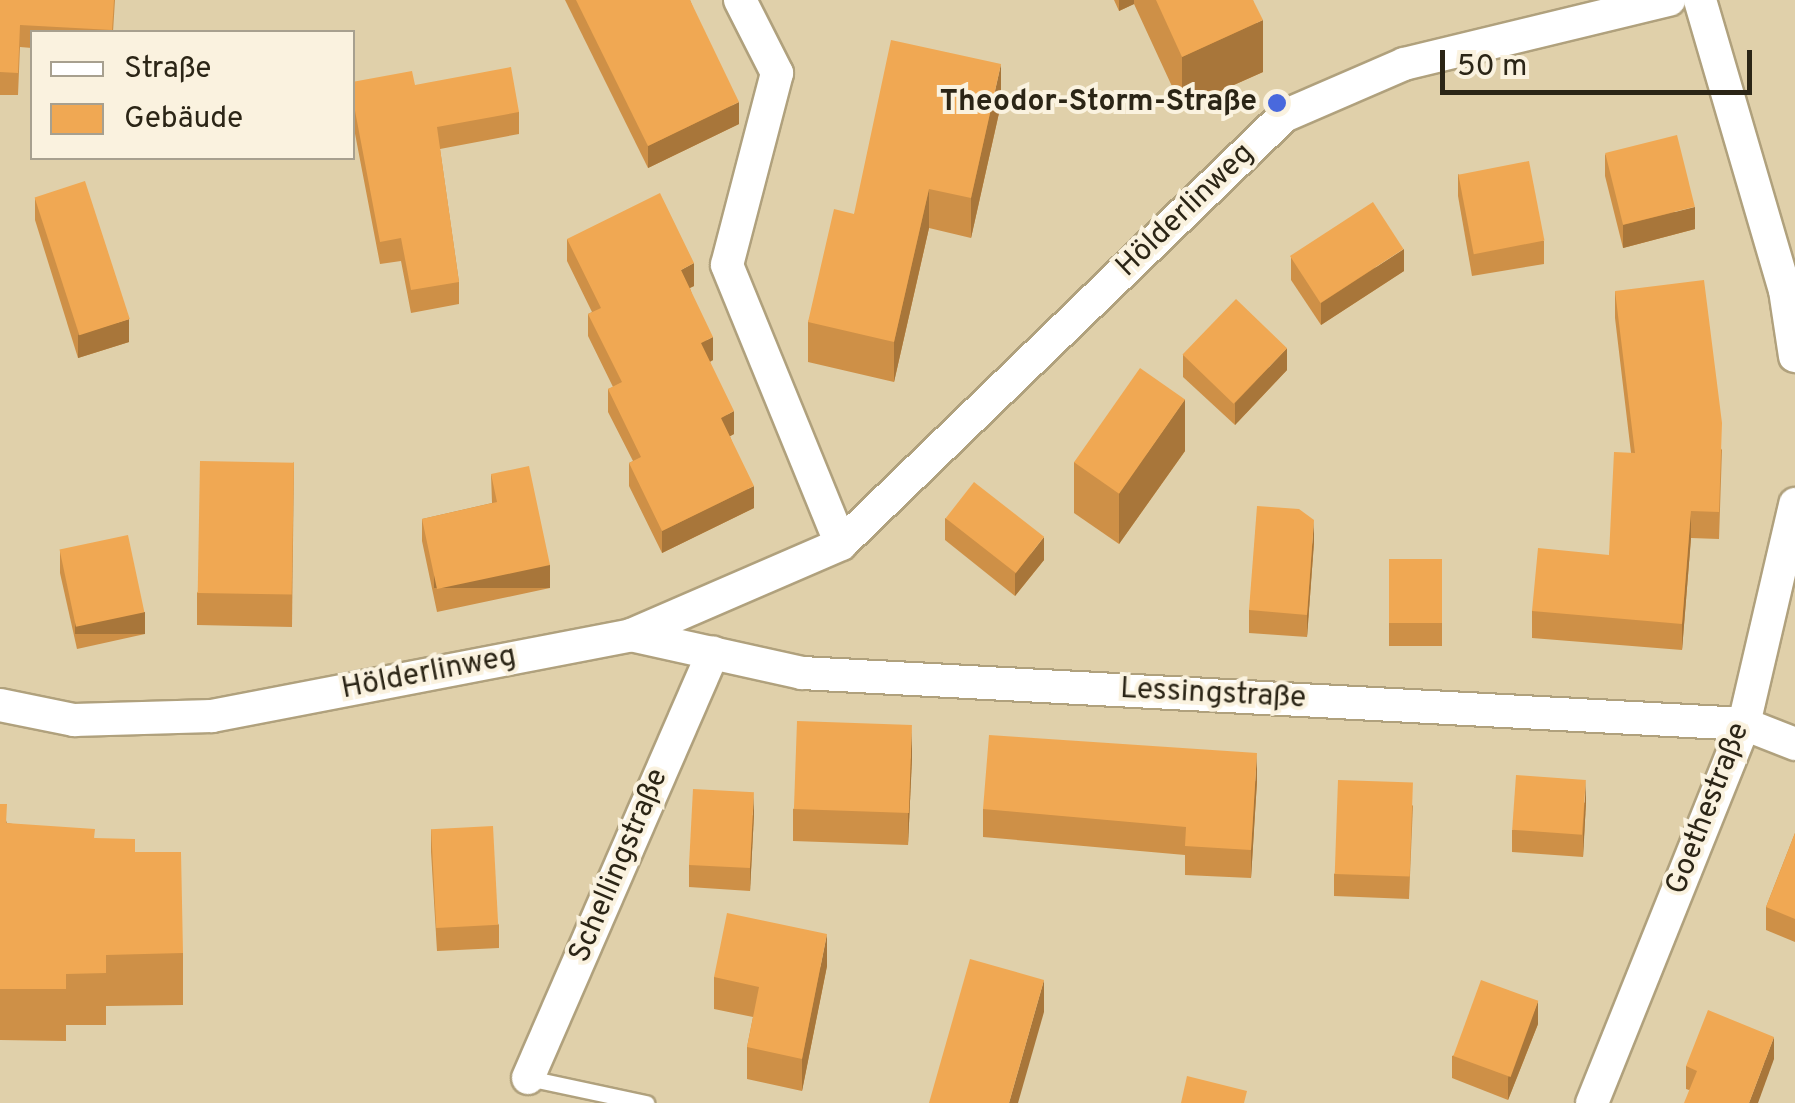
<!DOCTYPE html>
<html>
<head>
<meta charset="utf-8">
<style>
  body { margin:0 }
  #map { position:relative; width:1795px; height:1103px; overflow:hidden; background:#e0d0aa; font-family:Overpass,sans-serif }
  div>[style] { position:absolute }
  .roads { filter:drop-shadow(2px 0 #b0a17d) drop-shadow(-2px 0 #b0a17d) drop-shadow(0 2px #b0a17d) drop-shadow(0 -2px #b0a17d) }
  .service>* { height:15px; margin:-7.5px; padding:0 7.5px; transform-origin:7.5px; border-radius:7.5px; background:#fff }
  .minor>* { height:32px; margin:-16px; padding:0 16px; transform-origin:16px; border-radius:16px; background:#fff }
  .wall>* { inset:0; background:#ce9047; transform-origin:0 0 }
  .shaded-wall>* { inset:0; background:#a8763a; transform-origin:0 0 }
  .building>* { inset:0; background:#f0a853; transform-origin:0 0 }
  .dots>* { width:28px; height:28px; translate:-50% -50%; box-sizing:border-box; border:5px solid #faf2df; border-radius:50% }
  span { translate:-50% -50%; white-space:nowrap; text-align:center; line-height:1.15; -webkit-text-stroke:8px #faf2df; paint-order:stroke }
  .poi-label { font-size:30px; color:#2b2516; font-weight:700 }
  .right { translate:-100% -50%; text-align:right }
  .street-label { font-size:30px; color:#2b2516 }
  .legend { position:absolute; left:30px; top:30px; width:325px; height:130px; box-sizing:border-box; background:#faf2df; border:2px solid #a7a08f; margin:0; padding:12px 18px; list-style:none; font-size:30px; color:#2b2516 }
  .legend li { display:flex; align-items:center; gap:20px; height:50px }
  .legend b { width:50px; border:2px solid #a7a08f }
  .scale { position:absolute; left:1440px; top:50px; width:312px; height:45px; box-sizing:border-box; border:5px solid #2b2516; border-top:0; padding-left:12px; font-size:30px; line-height:35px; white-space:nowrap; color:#2b2516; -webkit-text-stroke:8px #faf2df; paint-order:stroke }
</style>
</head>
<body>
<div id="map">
  <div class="roads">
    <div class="service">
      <div style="left:528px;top:1078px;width:121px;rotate:12deg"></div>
    </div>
    <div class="minor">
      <div style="left:740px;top:0;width:82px;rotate:63.1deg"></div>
      <div style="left:777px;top:73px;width:198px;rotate:104.6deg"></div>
      <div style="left:727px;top:265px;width:301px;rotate:67.8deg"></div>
      <div style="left:1700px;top:0;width:302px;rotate:73.7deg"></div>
      <div style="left:1785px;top:290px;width:67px;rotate:81.4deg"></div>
      <div style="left:631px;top:635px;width:175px;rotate:12.5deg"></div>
      <div style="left:802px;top:673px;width:943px;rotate:3.1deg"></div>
      <div style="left:1744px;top:724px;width:55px;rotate:21.4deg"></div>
      <div style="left:0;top:705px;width:76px;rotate:11.5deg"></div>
      <div style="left:74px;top:720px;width:138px;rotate:-1.7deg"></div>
      <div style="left:212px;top:716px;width:427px;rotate:-10.9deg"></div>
      <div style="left:631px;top:635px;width:229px;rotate:-23.4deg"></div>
      <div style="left:841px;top:544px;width:616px;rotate:-44.01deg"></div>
      <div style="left:1284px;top:116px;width:131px;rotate:-23.4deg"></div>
      <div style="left:1404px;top:64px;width:273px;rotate:-13.6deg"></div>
      <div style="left:528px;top:1078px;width:464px;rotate:-66.5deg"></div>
      <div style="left:1592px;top:1103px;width:408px;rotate:-68.1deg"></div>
      <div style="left:1744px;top:724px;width:226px;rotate:-76.9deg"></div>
    </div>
  </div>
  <div class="wall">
    <div style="clip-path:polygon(0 0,115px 0,113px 32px,32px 32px,32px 48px,20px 47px,18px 95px,0 95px)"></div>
    <div style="clip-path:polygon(565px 0,690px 0,739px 124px,648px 168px)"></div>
    <div style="clip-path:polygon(1114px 0,1253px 0,1263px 72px,1182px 108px,1134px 4px,1119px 11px)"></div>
    <div style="clip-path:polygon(352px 82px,415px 85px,519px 112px,519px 134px,440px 149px,459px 282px,459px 304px,411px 313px,401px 261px,380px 264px,352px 118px)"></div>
    <div style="clip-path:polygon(1001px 104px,971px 238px,929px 228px,894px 382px,808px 362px,808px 322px,854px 214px)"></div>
    <div style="clip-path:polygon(1605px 154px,1695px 229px,1623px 248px,1605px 176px)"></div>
    <div style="clip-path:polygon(1458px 174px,1544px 241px,1544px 264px,1472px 276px,1458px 196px)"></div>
    <div style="clip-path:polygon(35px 198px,129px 342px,78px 358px,35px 220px)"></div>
    <div style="clip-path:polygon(567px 239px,694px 286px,690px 288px,713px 360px,710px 362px,734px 434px,730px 436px,754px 508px,662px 553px,629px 486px,629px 463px,633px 461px,608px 412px,608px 389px,613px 387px,588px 336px,588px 314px,592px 312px,567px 261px)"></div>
    <div style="clip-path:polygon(1291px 257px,1404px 271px,1321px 325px,1291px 280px)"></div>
    <div style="clip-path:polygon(1615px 291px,1722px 450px,1719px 539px,1691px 538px,1682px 650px,1532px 638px,1532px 611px,1609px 555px,1631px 453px,1615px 318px)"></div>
    <div style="clip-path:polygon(1183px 355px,1287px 370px,1235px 425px,1183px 377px)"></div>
    <div style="clip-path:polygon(1185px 451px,1119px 544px,1074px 513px,1074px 462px)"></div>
    <div style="clip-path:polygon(294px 462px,292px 627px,197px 625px,197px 593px)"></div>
    <div style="clip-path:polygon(491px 474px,550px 588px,437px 612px,422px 541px,422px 519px,492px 503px)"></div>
    <div style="clip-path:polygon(945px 518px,1044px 560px,1015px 596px,945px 540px)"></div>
    <div style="clip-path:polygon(1314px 542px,1307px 637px,1249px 633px,1249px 610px)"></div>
    <div style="clip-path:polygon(60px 551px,145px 634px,77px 649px,60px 573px)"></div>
    <div style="left:1389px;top:559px;width:53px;height:87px"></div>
    <div style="clip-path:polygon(912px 758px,908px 845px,793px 841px,793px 809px)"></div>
    <div style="clip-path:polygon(1257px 781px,1251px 878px,1185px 875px,1185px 855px,983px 837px,983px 809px)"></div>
    <div style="clip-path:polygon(1586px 802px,1583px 857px,1512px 852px,1512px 830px)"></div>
    <div style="clip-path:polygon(0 804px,7px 823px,95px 838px,135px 852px,183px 953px,183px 1005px,106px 1006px,106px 1025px,66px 1025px,66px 1041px,0 1040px)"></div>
    <div style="clip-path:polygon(1413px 805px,1409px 899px,1334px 896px,1334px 874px)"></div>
    <div style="clip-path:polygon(754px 814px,750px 891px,689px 887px,689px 865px)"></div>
    <div style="clip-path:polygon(431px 829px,499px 925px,499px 948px,437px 951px,431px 852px)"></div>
    <div style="clip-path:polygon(1795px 833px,1795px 942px,1766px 930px,1766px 907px)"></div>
    <div style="clip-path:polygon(827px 966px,802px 1091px,747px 1079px,747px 1047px,753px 1017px,714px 1009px,714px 977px)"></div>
    <div style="clip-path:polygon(1538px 1024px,1508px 1100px,1452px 1078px,1452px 1056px)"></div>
    <div style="clip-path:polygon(1774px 1059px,1689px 1090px,1686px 1089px,1686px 1066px)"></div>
  </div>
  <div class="shaded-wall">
    <div style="clip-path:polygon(1119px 0,1134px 0,1134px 4px,1119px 11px)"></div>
    <div style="clip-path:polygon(1263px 20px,1263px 72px,1182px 108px,1182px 57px)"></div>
    <div style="clip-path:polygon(1001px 64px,1001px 104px,971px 238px,971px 198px)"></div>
    <div style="clip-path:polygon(739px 102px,739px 124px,648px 168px,648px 146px)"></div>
    <div style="clip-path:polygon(929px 189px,929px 228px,894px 382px,894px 342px)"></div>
    <div style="clip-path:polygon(1695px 207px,1695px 229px,1623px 248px,1623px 225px)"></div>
    <div style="clip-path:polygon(1404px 249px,1404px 271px,1321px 325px,1321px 303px)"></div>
    <div style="clip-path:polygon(694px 263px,694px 286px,681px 292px,681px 270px)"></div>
    <div style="clip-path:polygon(129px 319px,129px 342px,78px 358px,78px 335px)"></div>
    <div style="clip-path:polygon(713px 337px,713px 360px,701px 366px,701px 343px)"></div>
    <div style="clip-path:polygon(1287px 348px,1287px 370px,1235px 425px,1235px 403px)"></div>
    <div style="clip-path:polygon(1185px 399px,1185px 451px,1119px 544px,1119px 493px)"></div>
    <div style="clip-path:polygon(734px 411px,734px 434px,721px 441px,721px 418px)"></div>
    <div style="clip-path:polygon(754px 486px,754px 508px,662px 553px,662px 531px)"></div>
    <div style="clip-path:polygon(1691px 511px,1691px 538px,1682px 650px,1682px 624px)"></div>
    <div style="clip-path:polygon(1314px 520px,1314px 542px,1307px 637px,1307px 615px)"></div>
    <div style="clip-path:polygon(1044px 537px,1044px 560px,1015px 596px,1015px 574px)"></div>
    <div style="left:550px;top:565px;width:23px;height:116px;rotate:90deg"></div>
    <div style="left:145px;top:612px;width:22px;height:70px;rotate:90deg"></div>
    <div style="clip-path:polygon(912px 726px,912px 758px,908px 845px,908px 813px)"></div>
    <div style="clip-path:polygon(1257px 753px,1257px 781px,1251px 878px,1251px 850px)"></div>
    <div style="clip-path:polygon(1586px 780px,1586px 802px,1583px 857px,1583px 834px)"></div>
    <div style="clip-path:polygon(754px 792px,754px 814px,750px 891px,750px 868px)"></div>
    <div style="clip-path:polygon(827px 934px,827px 966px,802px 1091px,802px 1059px)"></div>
    <div style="clip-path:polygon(1044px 980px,1044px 1012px,1018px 1103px,1009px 1103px)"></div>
    <div style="clip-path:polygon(1538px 1001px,1538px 1024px,1508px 1100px,1508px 1078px)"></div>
    <div style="clip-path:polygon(1774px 1037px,1774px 1059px,1758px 1103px,1749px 1103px)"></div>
  </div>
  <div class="building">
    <div style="clip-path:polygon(0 0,114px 0,112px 30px,20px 25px,18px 73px,0 72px)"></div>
    <div style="clip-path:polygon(576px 0,690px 0,739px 102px,648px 146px)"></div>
    <div style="clip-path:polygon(1156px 0,1253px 0,1263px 20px,1182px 57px)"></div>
    <div style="clip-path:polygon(891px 40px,1001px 64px,971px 198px,929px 189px,894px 342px,808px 322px,834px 209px,854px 214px)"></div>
    <div style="clip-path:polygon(511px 67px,519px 112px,437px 127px,459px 282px,411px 290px,401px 238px,380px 242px,352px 95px,352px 82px,412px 71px,415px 85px)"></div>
    <div style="left:1677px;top:135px;width:74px;height:74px;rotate:76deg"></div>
    <div style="left:1529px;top:161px;width:81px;height:72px;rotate:79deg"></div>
    <div style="left:85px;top:181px;width:145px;height:53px;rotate:72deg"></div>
    <div style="clip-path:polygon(660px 193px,694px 263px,681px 270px,713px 337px,701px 343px,734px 411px,721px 418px,754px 486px,662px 531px,629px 463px,641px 457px,608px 389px,622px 382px,588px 314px,601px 308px,567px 239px)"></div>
    <div style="left:1373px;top:202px;width:56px;height:99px;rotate:57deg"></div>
    <div style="clip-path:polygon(1704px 280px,1722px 423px,1719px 512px,1691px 511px,1682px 624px,1532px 611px,1538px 548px,1609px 555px,1614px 452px,1635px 453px,1615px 291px)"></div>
    <div style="left:1236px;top:299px;width:71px;height:77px;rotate:44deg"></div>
    <div style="left:1140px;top:368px;width:55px;height:115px;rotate:35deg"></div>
    <div style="left:200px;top:461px;width:94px;height:132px;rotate:1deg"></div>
    <div style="clip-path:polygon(529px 466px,550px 565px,437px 589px,422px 519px,497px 502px,491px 474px)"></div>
    <div style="left:974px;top:482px;width:89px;height:46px;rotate:38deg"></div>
    <div style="clip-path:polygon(1257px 506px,1299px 509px,1314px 520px,1307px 615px,1249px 610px)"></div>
    <div style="left:128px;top:535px;width:79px;height:70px;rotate:78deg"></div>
    <div style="left:1389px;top:559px;width:53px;height:64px"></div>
    <div style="left:797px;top:721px;width:115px;height:88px;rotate:2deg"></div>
    <div style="clip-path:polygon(989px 735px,1257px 753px,1251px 850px,1185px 846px,1186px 827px,983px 809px)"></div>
    <div style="left:1516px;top:775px;width:70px;height:55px;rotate:4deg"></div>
    <div style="left:1338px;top:780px;width:75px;height:94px;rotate:2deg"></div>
    <div style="left:693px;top:789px;width:61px;height:76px;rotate:3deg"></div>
    <div style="clip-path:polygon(0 804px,7px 804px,6px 823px,95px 829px,94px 838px,135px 839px,135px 852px,181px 852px,183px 953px,106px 955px,106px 973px,66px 974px,66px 989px,0 989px)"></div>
    <div style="left:493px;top:826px;width:99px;height:62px;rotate:87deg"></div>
    <div style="clip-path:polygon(1795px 833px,1795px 919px,1766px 907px)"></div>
    <div style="clip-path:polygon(727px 913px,827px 934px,802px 1059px,747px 1047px,759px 987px,714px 977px)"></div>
    <div style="clip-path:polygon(970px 959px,1044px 980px,1009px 1103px,929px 1103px)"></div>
    <div style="left:1481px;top:980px;width:61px;height:81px;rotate:20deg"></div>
    <div style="clip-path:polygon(1708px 1010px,1774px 1037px,1749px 1103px,1684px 1103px,1697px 1071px,1686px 1066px)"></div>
    <div style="clip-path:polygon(1187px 1076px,1247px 1091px,1244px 1103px,1181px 1103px)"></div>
  </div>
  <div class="dots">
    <div style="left:1277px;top:103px;background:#4969dd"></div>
  </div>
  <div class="poi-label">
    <span class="right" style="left:1257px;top:103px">Theodor-Storm-Straße</span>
  </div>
  <div class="street-label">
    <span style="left:1186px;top:211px;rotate:-44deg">Hölderlinweg</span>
    <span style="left:429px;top:674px;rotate:-11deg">Hölderlinweg</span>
    <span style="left:1213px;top:695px;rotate:3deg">Lessingstraße</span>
    <span style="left:1709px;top:809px;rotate:-69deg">Goethestraße</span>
    <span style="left:620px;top:866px;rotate:-67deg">Schellingstraße</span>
  </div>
  <ul class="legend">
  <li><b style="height:12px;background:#fff"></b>Straße</li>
  <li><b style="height:28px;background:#f0a853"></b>Gebäude</li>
  </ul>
  <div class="scale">50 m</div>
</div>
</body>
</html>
